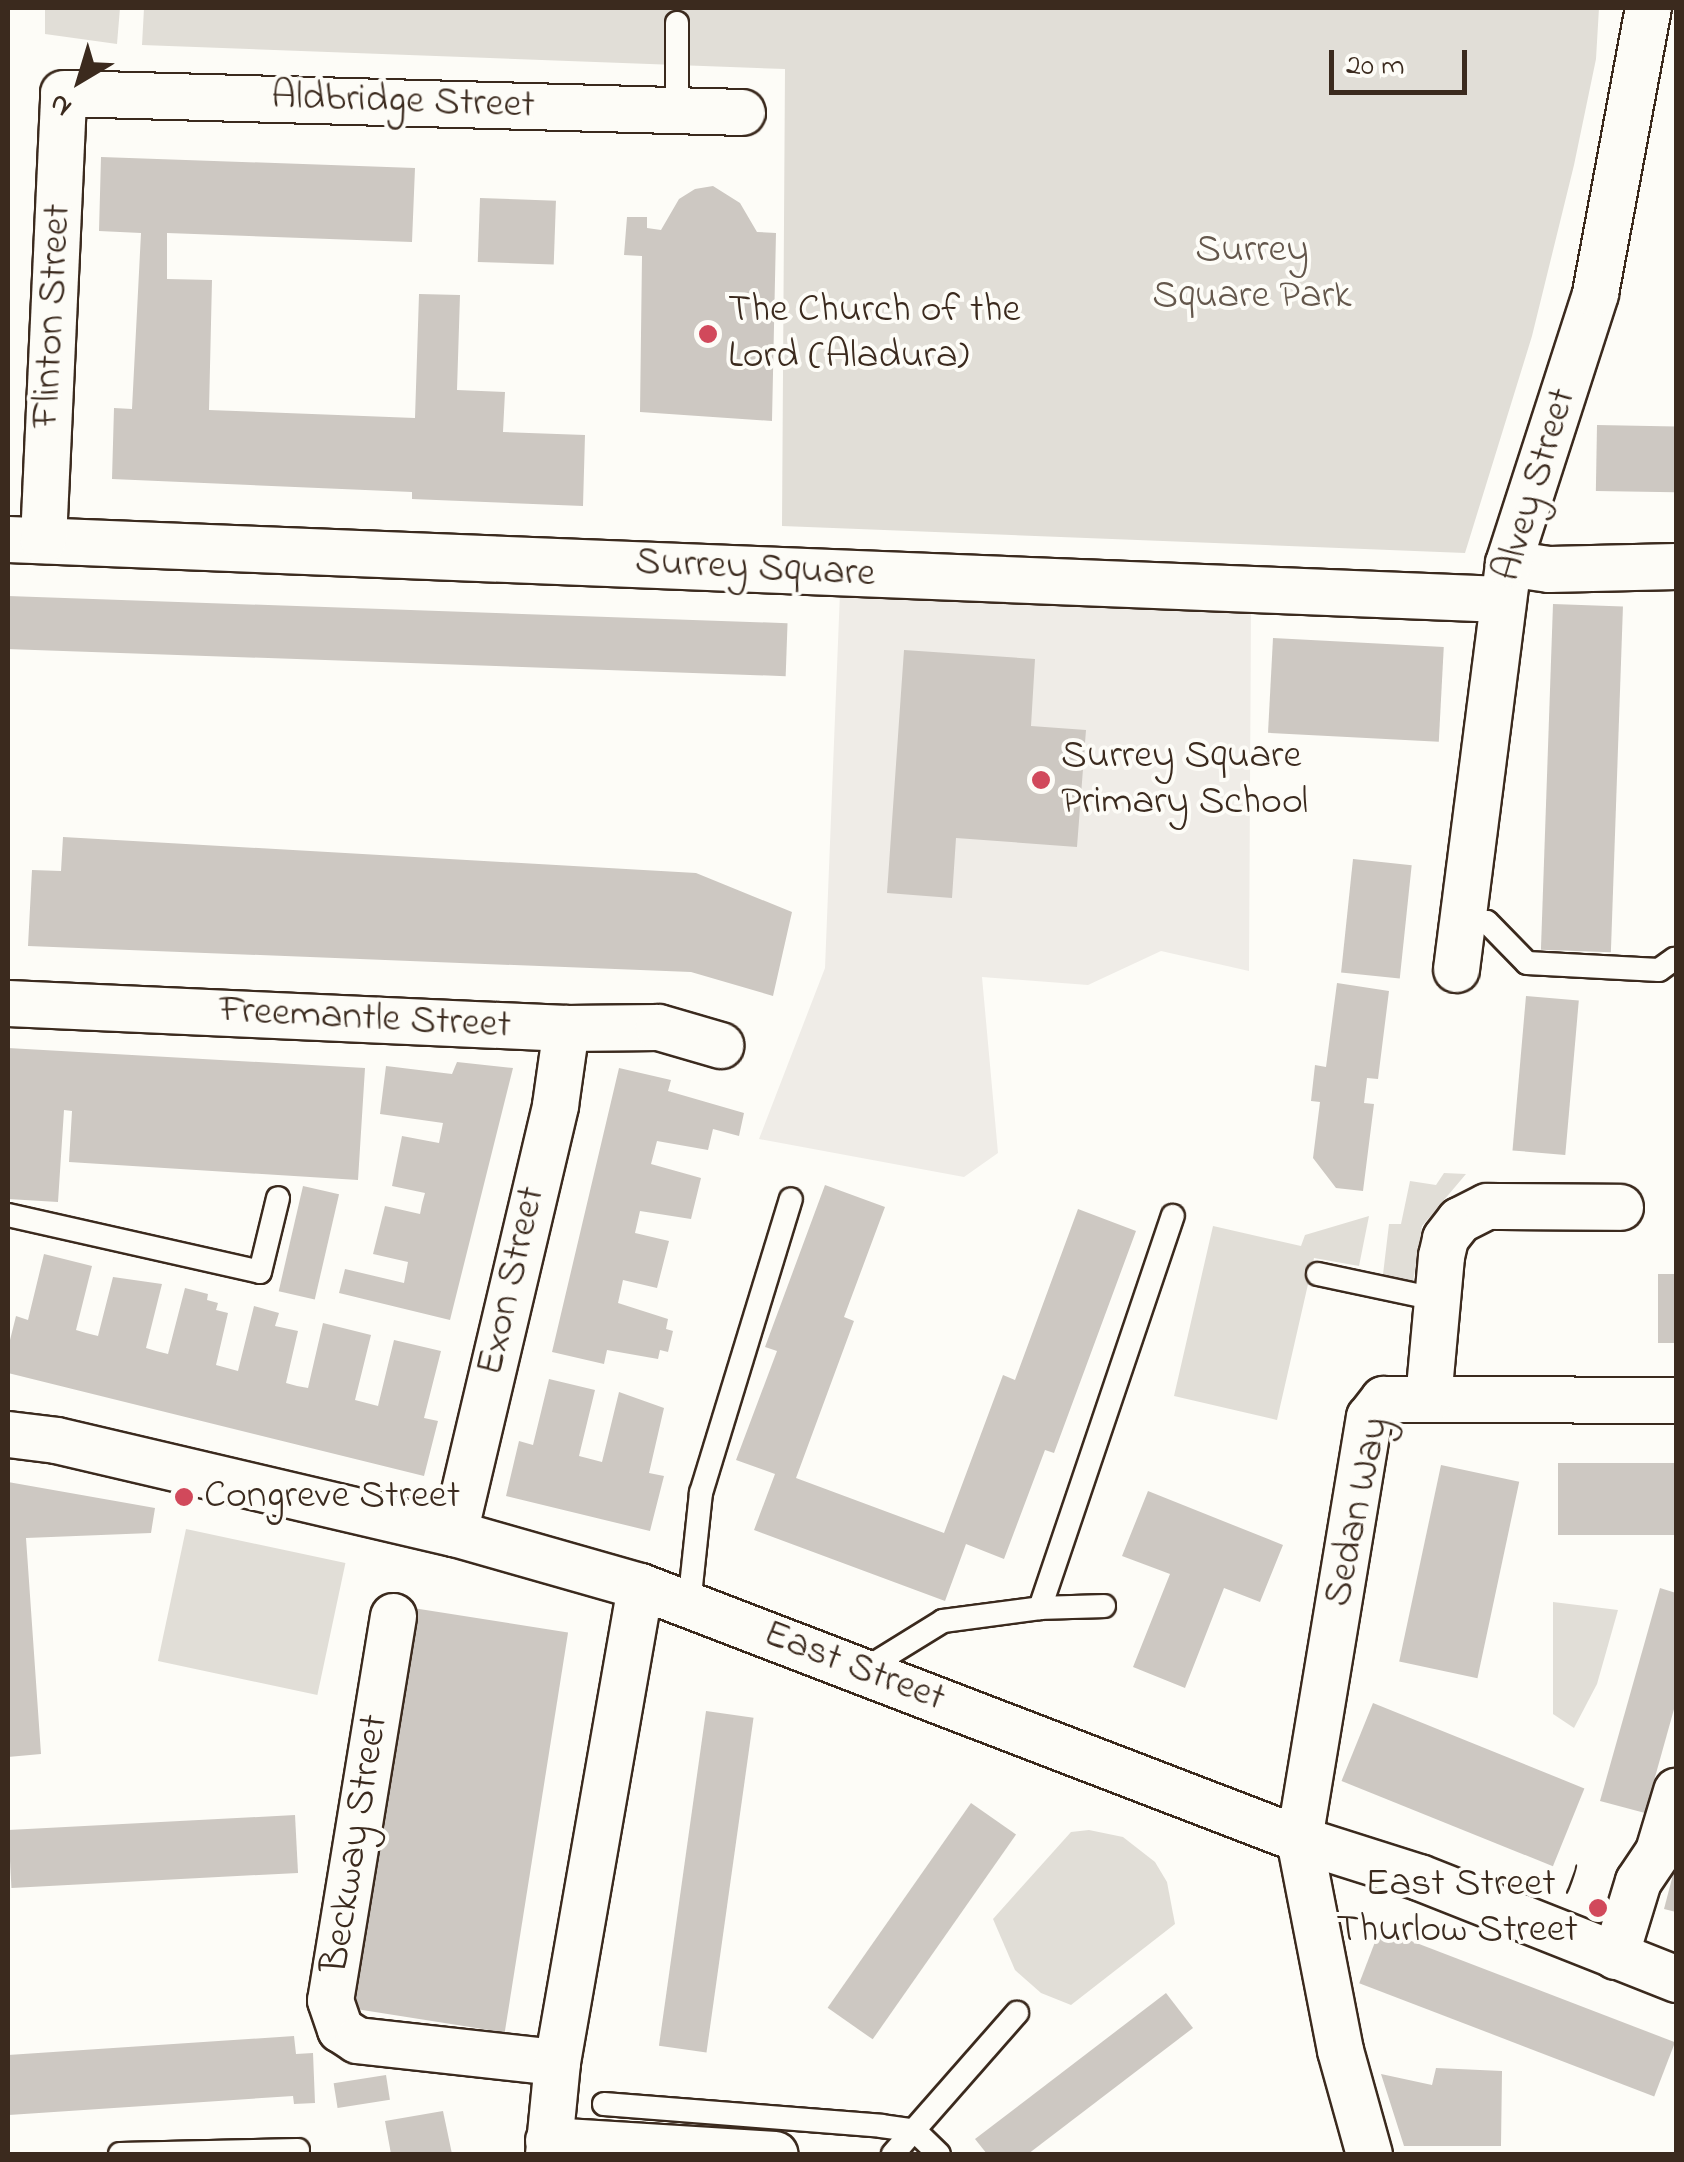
<!DOCTYPE html>
<html>
<head>
<meta charset="utf-8">
<style>
  body { margin:0 }
  #map { position:relative; width:1684px; height:2162px; overflow:hidden; background:#fdfcf7; font-family:"Indie Flower",sans-serif }
  div>[style] { position:absolute }
  .built>* { inset:0; background:#efece7 }
  .green>* { inset:0; background:#e1ded7; transform-origin:0 0 }
  .building>* { inset:0; background:#cdc8c2; transform-origin:0 0 }
  .roads { filter:drop-shadow(2px 0 #3b2a1e) drop-shadow(-2px 0 #3b2a1e) drop-shadow(0 2px #3b2a1e) drop-shadow(0 -2px #3b2a1e) }
  .lane>* { height:22px; margin:-11px; padding:0 11px; transform-origin:11px; border-radius:11px; background:#fdfcf7 }
  .street>* { height:45px; margin:-22.5px; padding:0 22.5px; transform-origin:22.5px; border-radius:22.5px; background:#fdfcf7 }
  .dots>* { width:28px; height:28px; translate:-50% -50%; box-sizing:border-box; border:5px solid #fdfcf7; border-radius:50% }
  span { translate:-50% -50%; white-space:nowrap; text-align:center; line-height:1.15; -webkit-text-stroke:8px #fdfcf7; paint-order:stroke }
  .street-label { font-size:40px; color:#3b2a1e }
  .park-label { font-size:40px; color:#64574c }
  .poi-label { font-size:40px; color:#3b2a1e }
  .left { translate:0 -50%; text-align:left }
  .right { translate:-100% -50%; text-align:right }
  .frame { position:absolute; inset:0; border:10px solid #3b2a1e; pointer-events:none }
  .north { position:absolute; left:30px; top:30px; width:100px; height:100px; -webkit-text-stroke:8px #fdfcf7; paint-order:stroke; rotate:218deg; font-size:28px; font-weight:700; line-height:40px; text-align:center; color:#3b2a1e }
  .north::after { content:''; display:block; margin:auto; width:35px; height:45px; background:#3b2a1e; clip-path:polygon(50% 0,100% 100%,50% 72%,0 100%) }
  .scale { position:absolute; left:1329px; top:50px; width:138px; height:45px; box-sizing:border-box; border:5px solid #3b2a1e; border-top:0; padding-left:12px; font-size:30px; line-height:35px; white-space:nowrap; color:#3b2a1e; -webkit-text-stroke:8px #fdfcf7; paint-order:stroke }
</style>
</head>
<body>
<div id="map">
  <div class="built">
    <div style="clip-path:polygon(840px 592px,1251px 609px,1249px 971px,1161px 951px,1088px 985px,982px 977px,998px 1153px,964px 1177px,759px 1139px,825px 968px)"></div>
  </div>
  <div class="green">
    <div style="clip-path:polygon(45px 8px,120px 8px,117px 44px,45px 34px)"></div>
    <div style="clip-path:polygon(144px 8px,1599px 8px,1596px 59px,1574px 165px,1532px 336px,1465px 553px,782px 526px,785px 69px,142px 45px)"></div>
    <div style="clip-path:polygon(1444px 1173px,1466px 1174px,1422px 1226px,1412px 1288px,1382px 1283px,1389px 1224px,1401px 1224px,1410px 1181px,1436px 1185px)"></div>
    <div style="clip-path:polygon(1369px 1216px,1359px 1266px,1314px 1258px,1277px 1420px,1174px 1396px,1213px 1226px,1301px 1246px,1305px 1235px)"></div>
    <div style="left:186px;top:1529px;width:163px;height:135px;rotate:12deg"></div>
    <div style="clip-path:polygon(1553px 1602px,1618px 1610px,1597px 1684px,1574px 1728px,1553px 1714px)"></div>
    <div style="clip-path:polygon(1089px 1830px,1123px 1837px,1155px 1862px,1167px 1882px,1175px 1924px,1071px 2005px,1041px 1993px,1015px 1970px,993px 1919px,1071px 1832px)"></div>
  </div>
  <div class="building">
    <div style="clip-path:polygon(101px 157px,415px 168px,412px 242px,167px 233px,167px 279px,212px 280px,209px 410px,415px 418px,419px 294px,460px 295px,457px 390px,505px 392px,503px 432px,585px 435px,583px 506px,412px 499px,412px 492px,112px 479px,114px 408px,132px 409px,141px 233px,99px 231px)"></div>
    <div style="clip-path:polygon(713px 186px,740px 203px,757px 232px,776px 233px,772px 421px,640px 412px,642px 256px,624px 255px,627px 217px,647px 217px,647px 228px,661px 230px,679px 199px,695px 189px)"></div>
    <div style="left:480px;top:198px;width:76px;height:64px;rotate:2deg"></div>
    <div style="left:1597px;top:425px;width:79px;height:66px;rotate:1deg"></div>
    <div style="left:8px;top:596px;width:780px;height:53px;rotate:2deg"></div>
    <div style="left:1553px;top:604px;width:70px;height:346px;rotate:2deg"></div>
    <div style="left:1273px;top:638px;width:171px;height:95px;rotate:3deg"></div>
    <div style="clip-path:polygon(904px 650px,1035px 659px,1031px 726px,1086px 730px,1077px 847px,956px 838px,952px 898px,887px 893px)"></div>
    <div style="clip-path:polygon(63px 837px,696px 873px,792px 912px,773px 996px,691px 972px,28px 946px,32px 870px,61px 871px)"></div>
    <div style="left:1353px;top:859px;width:59px;height:114px;rotate:6deg"></div>
    <div style="clip-path:polygon(1337px 983px,1389px 991px,1378px 1079px,1367px 1078px,1364px 1103px,1374px 1104px,1363px 1191px,1336px 1188px,1313px 1158px,1320px 1102px,1311px 1101px,1315px 1065px,1326px 1067px)"></div>
    <div style="left:1526px;top:996px;width:53px;height:155px;rotate:5deg"></div>
    <div style="clip-path:polygon(8px 1048px,365px 1068px,358px 1180px,69px 1162px,72px 1111px,64px 1110px,58px 1202px,8px 1199px)"></div>
    <div style="clip-path:polygon(457px 1062px,513px 1068px,450px 1320px,339px 1293px,345px 1269px,404px 1283px,408px 1262px,373px 1254px,385px 1206px,420px 1214px,422px 1204px,425px 1193px,392px 1186px,402px 1136px,439px 1143px,443px 1123px,380px 1114px,386px 1066px,452px 1074px)"></div>
    <div style="clip-path:polygon(619px 1068px,671px 1080px,668px 1091px,744px 1113px,739px 1136px,713px 1129px,708px 1150px,657px 1141px,651px 1164px,701px 1178px,691px 1219px,640px 1211px,635px 1233px,669px 1241px,657px 1288px,623px 1280px,618px 1303px,668px 1319px,666px 1329px,673px 1331px,668px 1352px,660px 1350px,658px 1359px,607px 1350px,604px 1364px,552px 1352px)"></div>
    <div style="clip-path:polygon(825px 1185px,885px 1207px,844px 1317px,854px 1321px,796px 1478px,944px 1533px,1003px 1375px,1015px 1380px,1078px 1209px,1136px 1231px,1054px 1453px,1045px 1450px,1004px 1559px,966px 1544px,945px 1601px,754px 1530px,775px 1474px,736px 1460px,777px 1351px,765px 1347px)"></div>
    <div style="left:303px;top:1186px;width:37px;height:108px;rotate:13deg"></div>
    <div style="clip-path:polygon(44px 1254px,92px 1266px,76px 1330px,86px 1333px,98px 1336px,113px 1277px,162px 1284px,146px 1348px,156px 1351px,168px 1354px,185px 1288px,208px 1294px,207px 1300px,218px 1303px,216px 1310px,228px 1313px,216px 1365px,238px 1371px,254px 1306px,279px 1313px,275px 1326px,298px 1331px,286px 1383px,297px 1386px,308px 1388px,323px 1323px,371px 1335px,355px 1400px,378px 1406px,394px 1340px,441px 1351px,424px 1418px,438px 1421px,424px 1476px,8px 1373px,8px 1348px,16px 1316px,28px 1320px)"></div>
    <div style="left:1658px;top:1274px;width:18px;height:69px"></div>
    <div style="clip-path:polygon(549px 1379px,595px 1390px,579px 1456px,602px 1462px,619px 1392px,664px 1408px,649px 1473px,664px 1476px,650px 1531px,506px 1496px,519px 1441px,533px 1445px)"></div>
    <div style="left:1676px;top:1463px;width:72px;height:118px;rotate:90deg"></div>
    <div style="left:1441px;top:1465px;width:80px;height:201px;rotate:12deg"></div>
    <div style="clip-path:polygon(8px 1482px,155px 1508px,151px 1533px,26px 1538px,41px 1754px,8px 1757px)"></div>
    <div style="clip-path:polygon(1148px 1491px,1283px 1545px,1260px 1602px,1224px 1588px,1185px 1688px,1133px 1667px,1170px 1574px,1122px 1556px)"></div>
    <div style="clip-path:polygon(1660px 1588px,1676px 1593px,1676px 1702px,1645px 1813px,1600px 1801px)"></div>
    <div style="left:413px;top:1608px;width:157px;height:405px;rotate:9deg"></div>
    <div style="left:1373px;top:1703px;width:228px;height:84px;rotate:22deg"></div>
    <div style="left:706px;top:1711px;width:48px;height:338px;rotate:8deg"></div>
    <div style="left:971px;top:1803px;width:55px;height:250px;rotate:35deg"></div>
    <div style="left:295px;top:1815px;width:58px;height:287px;rotate:87deg"></div>
    <div style="clip-path:polygon(1675px 1867px,1676px 1868px,1676px 1912px,1664px 1909px)"></div>
    <div style="left:1380px;top:1929px;width:316px;height:58px;rotate:21deg"></div>
    <div style="clip-path:polygon(1166px 1993px,1193px 2028px,1028px 2154px,987px 2154px,975px 2139px)"></div>
    <div style="clip-path:polygon(294px 2036px,296px 2054px,313px 2053px,315px 2103px,294px 2104px,293px 2096px,9px 2115px,8px 2055px)"></div>
    <div style="clip-path:polygon(1436px 2068px,1502px 2071px,1501px 2146px,1404px 2146px,1381px 2074px,1432px 2085px)"></div>
    <div style="left:386px;top:2075px;width:25px;height:53px;rotate:81deg"></div>
    <div style="clip-path:polygon(443px 2111px,452px 2154px,391px 2154px,385px 2121px)"></div>
  </div>
  <div class="roads">
    <div class="lane">
      <div style="left:677px;top:23px;width:86px;rotate:90deg"></div>
      <div style="left:1462px;top:926px;width:25px;rotate:-9deg"></div>
      <div style="left:1487px;top:922px;width:57px;rotate:45.7deg"></div>
      <div style="left:1527px;top:963px;width:132px;rotate:3deg"></div>
      <div style="left:1659px;top:970px;width:19px;rotate:-36deg"></div>
      <div style="left:8px;top:1215px;width:258px;rotate:12.7deg"></div>
      <div style="left:260px;top:1272px;width:76px;rotate:-76.3deg"></div>
      <div style="left:1318px;top:1274px;width:121px;rotate:12deg"></div>
      <div style="left:689px;top:1605px;width:113px;rotate:-83.9deg"></div>
      <div style="left:701px;top:1493px;width:307px;rotate:-73deg"></div>
      <div style="left:1040px;top:1608px;width:64px;rotate:-1.8deg"></div>
      <div style="left:862px;top:1671px;width:95px;rotate:-31.7deg"></div>
      <div style="left:943px;top:1621px;width:98px;rotate:-7.6deg"></div>
      <div style="left:1040px;top:1608px;width:414px;rotate:-71.3deg"></div>
      <div style="left:604px;top:2104px;width:278px;rotate:4.5deg"></div>
      <div style="left:881px;top:2126px;width:34px;rotate:8deg"></div>
      <div style="left:915px;top:2131px;width:33px;rotate:44deg"></div>
      <div style="left:120px;top:2154px;width:178px;rotate:-1.3deg"></div>
      <div style="left:893px;top:2154px;width:188px;rotate:-48.7deg"></div>
    </div>
    <div class="street">
      <div style="left:8px;top:539px;width:1495px;rotate:2.3deg"></div>
      <div style="left:43px;top:540px;width:447px;rotate:-87.4deg"></div>
      <div style="left:63px;top:93px;width:679px;rotate:1.6deg"></div>
      <div style="left:1508px;top:563px;width:41px;rotate:8.3deg"></div>
      <div style="left:1549px;top:569px;width:127px;rotate:-1.4deg"></div>
      <div style="left:1456px;top:969px;width:409px;rotate:-82.7deg"></div>
      <div style="left:1508px;top:563px;width:284px;rotate:-72.1deg"></div>
      <div style="left:1595px;top:293px;width:290px;rotate:-79.5deg"></div>
      <div style="left:8px;top:1003px;width:559px;rotate:2.57deg"></div>
      <div style="left:566px;top:1028px;width:92px;rotate:-0.6deg"></div>
      <div style="left:658px;top:1027px;width:65px;rotate:16.2deg"></div>
      <div style="left:1428px;top:1399px;width:248px;rotate:0.2deg"></div>
      <div style="left:8px;top:1434px;width:48px;rotate:7.1deg"></div>
      <div style="left:56px;top:1440px;width:409px;rotate:13.2deg"></div>
      <div style="left:454px;top:1533px;width:193px;rotate:15.9deg"></div>
      <div style="left:640px;top:1586px;width:706px;rotate:21deg"></div>
      <div style="left:1299px;top:1839px;width:126px;rotate:17.6deg"></div>
      <div style="left:1419px;top:1877px;width:277px;rotate:21.6deg"></div>
      <div style="left:454px;top:1533px;width:440px;rotate:-76.7deg"></div>
      <div style="left:555px;top:1105px;width:78px;rotate:-81.9deg"></div>
      <div style="left:393px;top:1616px;width:389px;rotate:99.3deg"></div>
      <div style="left:330px;top:2000px;width:31px;rotate:71deg"></div>
      <div style="left:340px;top:2029px;width:20px;rotate:33deg"></div>
      <div style="left:357px;top:2040px;width:201px;rotate:6.3deg"></div>
      <div style="left:1615px;top:1956px;width:78px;rotate:-73deg"></div>
      <div style="left:1638px;top:1881px;width:36px;rotate:-56deg"></div>
      <div style="left:1658px;top:1851px;width:63px;rotate:-73.3deg"></div>
      <div style="left:548px;top:2140px;width:227px;rotate:3.5deg"></div>
      <div style="left:548px;top:2154px;width:92px;rotate:-84.4deg"></div>
      <div style="left:557px;top:2062px;width:483px;rotate:-80.1deg"></div>
      <div style="left:1369px;top:2154px;width:108px;rotate:-105.6deg"></div>
      <div style="left:1340px;top:2050px;width:215px;rotate:-101deg"></div>
      <div style="left:1299px;top:1839px;width:428px;rotate:-80.6deg"></div>
      <div style="left:1369px;top:1417px;width:23px;rotate:-52deg"></div>
      <div style="left:1383px;top:1399px;width:45px"></div>
      <div style="left:1428px;top:1399px;width:144px;rotate:-84.8deg"></div>
      <div style="left:1441px;top:1256px;width:18px;rotate:-77deg"></div>
      <div style="left:1445px;top:1238px;width:23px;rotate:-52deg"></div>
      <div style="left:1459px;top:1220px;width:31px;rotate:-27deg"></div>
      <div style="left:1487px;top:1206px;width:133px;rotate:0.4deg"></div>
    </div>
  </div>
  <div class="dots">
    <div style="left:708px;top:334px;background:#d1495b"></div>
    <div style="left:1041px;top:780px;background:#d1495b"></div>
    <div style="left:184px;top:1497px;background:#d1495b"></div>
    <div style="left:1598px;top:1908px;background:#d1495b"></div>
  </div>
  <div class="street-label">
    <span style="left:403px;top:102px;rotate:2deg">Aldbridge Street</span>
    <span style="left:53px;top:316px;rotate:-87deg">Flinton Street</span>
    <span style="left:1536px;top:485px;rotate:-73deg">Alvey Street</span>
    <span style="left:755px;top:569px;rotate:3deg">Surrey Square</span>
    <span style="left:365px;top:1019px;rotate:3deg">Freemantle Street</span>
    <span style="left:512px;top:1281px;rotate:-77deg">Exon Street</span>
    <span style="left:1358px;top:1512px;rotate:-78deg">Sedan Way</span>
    <span style="left:854px;top:1667px;rotate:21deg">East Street</span>
    <span style="left:356px;top:1844px;rotate:-81deg">Beckway Street</span>
  </div>
  <div class="park-label">
    <span style="left:1252px;top:274px">Surrey<br>Square Park</span>
  </div>
  <div class="poi-label">
    <span class="left" style="left:728px;top:334px">The Church of the<br>Lord (Aladura)</span>
    <span class="left" style="left:1061px;top:780px">Surrey Square<br>Primary School</span>
    <span class="left" style="left:204px;top:1497px">Congreve Street</span>
    <span class="right" style="left:1578px;top:1908px">East Street /<br>Thurlow Street</span>
  </div>
  <div class="frame"></div>
  <div class="north">N</div>
  <div class="scale">20 m</div>
</div>
</body>
</html>
